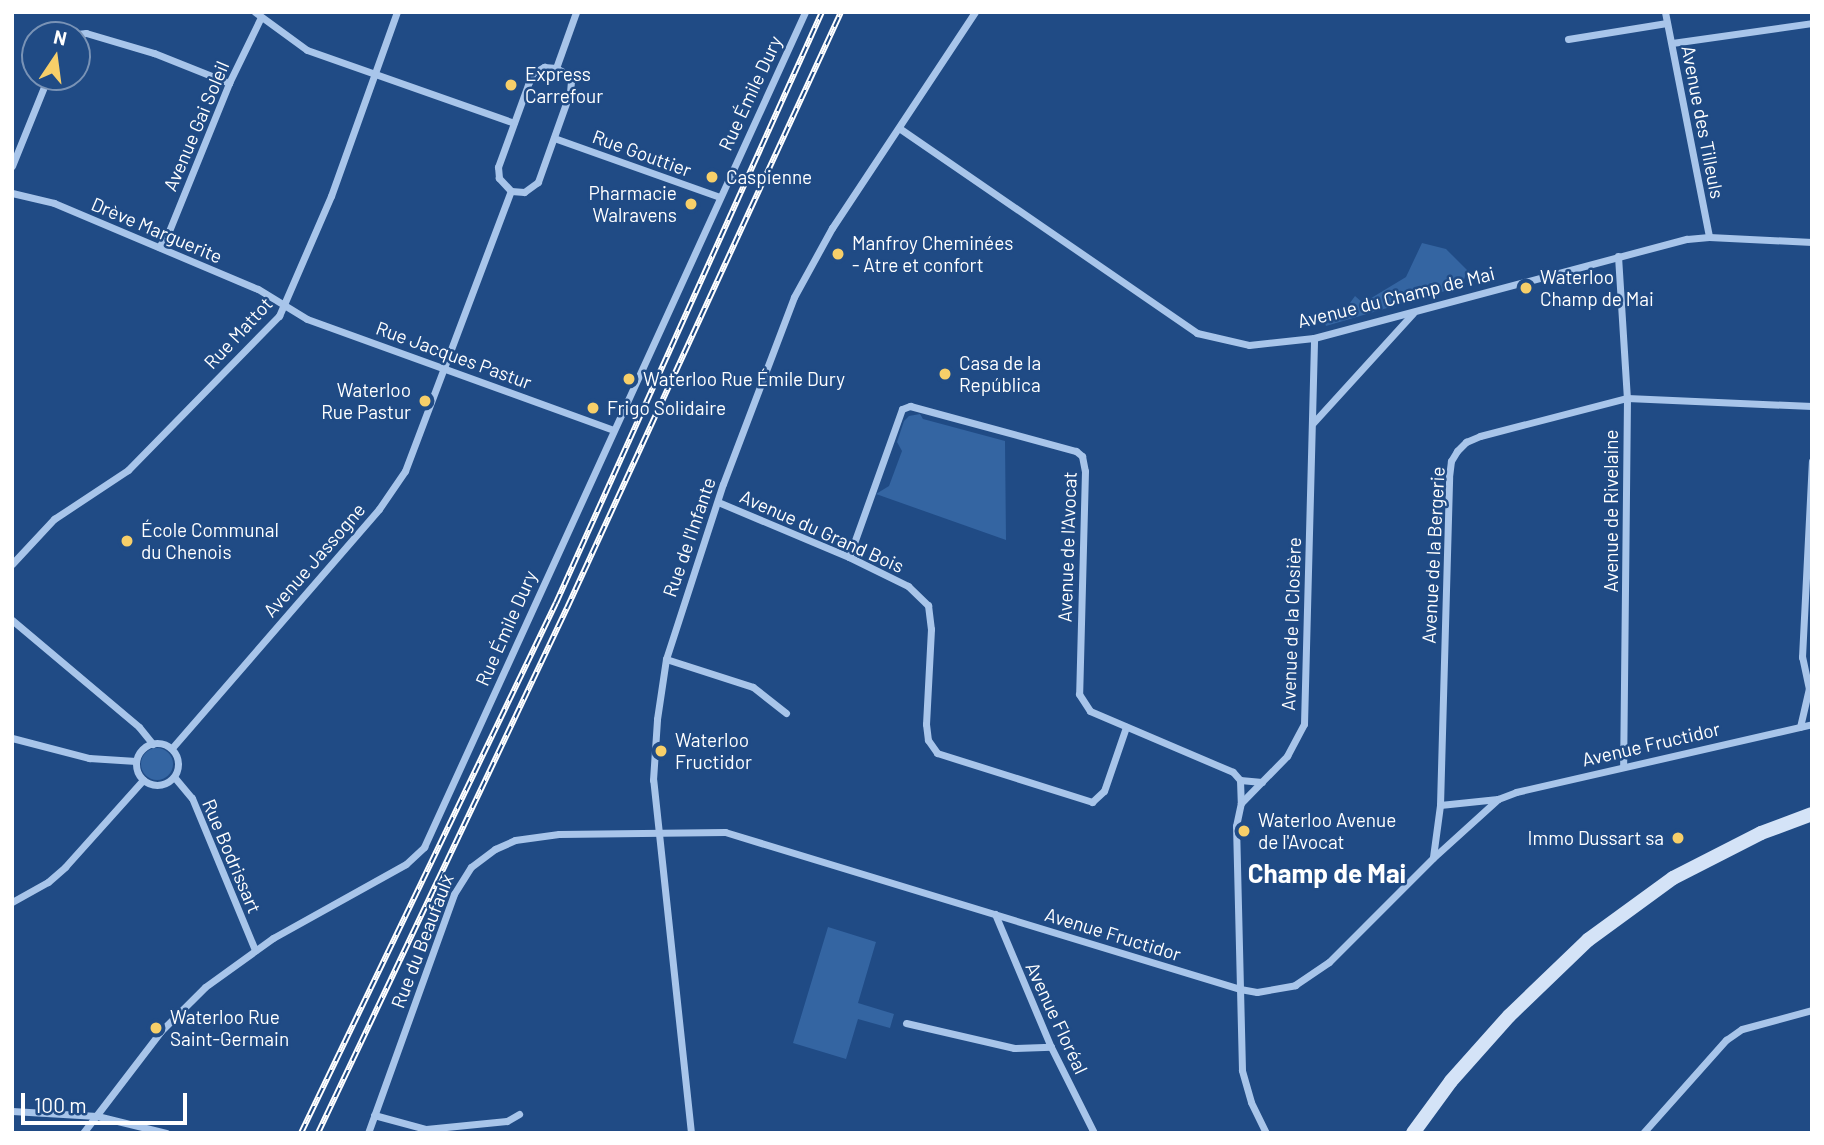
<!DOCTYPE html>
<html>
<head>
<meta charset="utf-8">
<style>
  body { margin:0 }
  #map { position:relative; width:1824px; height:1145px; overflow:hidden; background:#204b85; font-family:Barlow,sans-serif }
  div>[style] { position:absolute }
  .green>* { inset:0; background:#3465a2 }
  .round { border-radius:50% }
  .street>* { height:7px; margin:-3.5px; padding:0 3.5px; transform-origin:3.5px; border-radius:3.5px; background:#a8c5ea }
  .street>.ring { margin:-3.5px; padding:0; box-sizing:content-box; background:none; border:7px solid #a8c5ea; border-radius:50% }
  .secondary>* { height:14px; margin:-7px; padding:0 7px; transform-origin:7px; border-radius:7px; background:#d4e3f7 }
  .rail>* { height:6px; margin-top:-3px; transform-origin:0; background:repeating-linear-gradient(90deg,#204b85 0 10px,#fff 0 20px); box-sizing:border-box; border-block:2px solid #fff }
  .dots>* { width:19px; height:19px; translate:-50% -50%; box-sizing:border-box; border:4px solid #204b85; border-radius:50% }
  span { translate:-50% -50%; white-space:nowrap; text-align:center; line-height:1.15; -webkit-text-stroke:5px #204b85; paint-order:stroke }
  .poi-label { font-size:19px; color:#fff }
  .left { translate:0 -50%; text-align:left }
  .right { translate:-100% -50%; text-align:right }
  .street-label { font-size:19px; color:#fff }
  .district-label { font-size:26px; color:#fff; font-weight:700 }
  .frame { position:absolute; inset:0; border:14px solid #fff; pointer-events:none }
  .north { position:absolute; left:21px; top:21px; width:70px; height:70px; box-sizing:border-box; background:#204b85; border:2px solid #7993b6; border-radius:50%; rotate:13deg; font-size:19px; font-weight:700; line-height:28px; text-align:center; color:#fff }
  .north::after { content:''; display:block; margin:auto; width:24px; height:32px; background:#f7cf69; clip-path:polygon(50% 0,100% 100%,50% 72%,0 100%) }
  .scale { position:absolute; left:21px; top:1093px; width:166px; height:32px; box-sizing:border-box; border:4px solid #fff; border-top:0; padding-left:9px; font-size:21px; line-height:24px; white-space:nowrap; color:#fff; -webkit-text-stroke:5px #204b85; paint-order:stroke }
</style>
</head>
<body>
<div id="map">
  <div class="green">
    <div style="clip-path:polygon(1422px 243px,1446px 249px,1467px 270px,1462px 286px,1326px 326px,1321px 311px,1345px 310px,1355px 296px,1363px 303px,1406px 277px)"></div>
    <div style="clip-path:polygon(920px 414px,923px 419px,1005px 441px,1006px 540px,876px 494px,889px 486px,902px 451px,897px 442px,904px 421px,909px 416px)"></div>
    <div class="round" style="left:141px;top:748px;width:32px;height:32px"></div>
    <div style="clip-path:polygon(828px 927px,876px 942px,858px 1003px,894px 1014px,890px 1028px,858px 1019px,846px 1059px,793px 1043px)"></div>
  </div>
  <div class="street">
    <div style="left:255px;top:12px;width:64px;rotate:36.2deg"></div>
    <div style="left:307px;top:50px;width:219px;rotate:19.4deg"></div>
    <div style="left:1665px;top:12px;width:229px;rotate:78.9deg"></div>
    <div style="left:69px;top:35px;width:17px;rotate:-7deg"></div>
    <div style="left:86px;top:33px;width:71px;rotate:16.4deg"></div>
    <div style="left:154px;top:53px;width:81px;rotate:21.8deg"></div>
    <div style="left:1568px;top:39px;width:100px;rotate:-9.2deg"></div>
    <div style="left:1672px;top:43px;width:141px;rotate:-8.1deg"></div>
    <div style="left:544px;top:67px;width:12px;rotate:5deg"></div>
    <div style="left:556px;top:68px;width:10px;rotate:29deg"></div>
    <div style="left:565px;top:73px;width:10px;rotate:53deg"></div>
    <div style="left:571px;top:81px;width:11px;rotate:95deg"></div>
    <div style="left:570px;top:92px;width:96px;rotate:109.6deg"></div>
    <div style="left:538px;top:182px;width:17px;rotate:144deg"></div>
    <div style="left:524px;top:192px;width:13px;rotate:-176deg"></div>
    <div style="left:511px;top:191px;width:18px;rotate:-133deg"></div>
    <div style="left:499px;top:178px;width:11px;rotate:-95deg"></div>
    <div style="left:498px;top:167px;width:90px;rotate:-70deg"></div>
    <div style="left:529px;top:82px;width:10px;rotate:-66deg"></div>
    <div style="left:533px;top:73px;width:13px;rotate:-29deg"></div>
    <div style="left:556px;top:68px;width:59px;rotate:-70.3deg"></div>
    <div style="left:899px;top:128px;width:362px;rotate:34.5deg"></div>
    <div style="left:1197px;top:333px;width:53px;rotate:13deg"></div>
    <div style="left:1249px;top:345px;width:65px;rotate:-6.1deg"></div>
    <div style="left:1314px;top:338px;width:386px;rotate:-14.9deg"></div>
    <div style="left:1687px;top:239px;width:22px;rotate:-5deg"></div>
    <div style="left:1709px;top:237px;width:103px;rotate:2.8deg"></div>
    <div style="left:554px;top:138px;width:176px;rotate:19.6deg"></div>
    <div style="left:12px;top:166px;width:96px;rotate:-68deg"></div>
    <div style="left:12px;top:193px;width:43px;rotate:13.4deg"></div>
    <div style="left:54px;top:203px;width:221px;rotate:22.9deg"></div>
    <div style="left:258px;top:289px;width:57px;rotate:31.5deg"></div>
    <div style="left:307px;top:319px;width:326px;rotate:19.9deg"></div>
    <div style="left:159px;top:247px;width:19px;rotate:-58deg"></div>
    <div style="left:169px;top:231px;width:160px;rotate:-67.9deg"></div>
    <div style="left:229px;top:83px;width:73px;rotate:-64.1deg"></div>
    <div style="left:1618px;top:256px;width:142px;rotate:86.4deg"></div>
    <div style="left:1627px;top:398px;width:368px;rotate:90.6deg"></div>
    <div style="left:1313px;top:423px;width:149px;rotate:-47.7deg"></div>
    <div style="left:718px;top:502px;width:142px;rotate:22.8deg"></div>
    <div style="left:849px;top:557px;width:66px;rotate:26.2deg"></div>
    <div style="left:908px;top:586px;width:28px;rotate:44deg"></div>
    <div style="left:928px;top:605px;width:24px;rotate:83deg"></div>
    <div style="left:931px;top:629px;width:95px;rotate:93deg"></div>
    <div style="left:926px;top:724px;width:16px;rotate:83deg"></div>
    <div style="left:928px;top:740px;width:16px;rotate:55deg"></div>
    <div style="left:937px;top:753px;width:163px;rotate:17.5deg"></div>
    <div style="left:1092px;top:802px;width:16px;rotate:-43deg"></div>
    <div style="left:1104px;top:791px;width:68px;rotate:-71deg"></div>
    <div style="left:849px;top:557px;width:157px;rotate:-70.3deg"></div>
    <div style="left:902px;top:409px;width:9px;rotate:-21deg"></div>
    <div style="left:910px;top:406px;width:172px;rotate:15.2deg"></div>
    <div style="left:1076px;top:451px;width:8px;rotate:40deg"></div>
    <div style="left:1082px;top:456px;width:15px;rotate:79deg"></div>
    <div style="left:1085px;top:471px;width:223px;rotate:91.5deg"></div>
    <div style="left:1079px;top:694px;width:20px;rotate:57deg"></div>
    <div style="left:1090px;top:711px;width:155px;rotate:23.1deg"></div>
    <div style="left:1233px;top:772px;width:11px;rotate:49deg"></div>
    <div style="left:1240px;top:780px;width:22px;rotate:5deg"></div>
    <div style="left:12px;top:564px;width:62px;rotate:-47deg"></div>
    <div style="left:54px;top:519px;width:89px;rotate:-33.5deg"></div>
    <div style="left:128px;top:470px;width:216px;rotate:-45.6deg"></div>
    <div style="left:279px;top:316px;width:131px;rotate:-66.6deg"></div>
    <div style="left:331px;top:196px;width:195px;rotate:-70.3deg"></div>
    <div style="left:12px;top:620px;width:166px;rotate:40.1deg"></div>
    <div style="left:139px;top:727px;width:22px;rotate:51deg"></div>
    <div style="left:666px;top:659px;width:91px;rotate:17.8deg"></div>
    <div style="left:753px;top:687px;width:42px;rotate:38.2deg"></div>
    <div style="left:1800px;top:727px;width:39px;rotate:-77deg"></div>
    <div style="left:1809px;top:689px;width:33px;rotate:-102deg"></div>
    <div style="left:1802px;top:657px;width:196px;rotate:-87.1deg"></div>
    <div style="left:12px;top:738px;width:80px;rotate:14.6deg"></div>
    <div style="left:89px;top:758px;width:47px;rotate:3.7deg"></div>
    <div class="ring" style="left:136px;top:743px;width:35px;height:35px"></div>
    <div style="left:172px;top:748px;width:316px;rotate:-49.1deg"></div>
    <div style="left:379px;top:509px;width:46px;rotate:-55.6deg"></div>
    <div style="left:405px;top:471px;width:299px;rotate:-69.3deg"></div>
    <div style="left:175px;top:778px;width:26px;rotate:50deg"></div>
    <div style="left:192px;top:798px;width:165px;rotate:67.5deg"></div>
    <div style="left:1240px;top:780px;width:23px;rotate:88deg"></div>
    <div style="left:1440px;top:805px;width:58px;rotate:-5.9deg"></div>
    <div style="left:1498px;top:799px;width:19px;rotate:-21deg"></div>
    <div style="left:1516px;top:792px;width:304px;rotate:-12.9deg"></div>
    <div style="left:1433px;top:857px;width:52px;rotate:-82.3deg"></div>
    <div style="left:1440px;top:805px;width:328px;rotate:-88.4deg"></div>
    <div style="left:1449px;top:477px;width:16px;rotate:-83deg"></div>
    <div style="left:1451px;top:461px;width:12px;rotate:-59deg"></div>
    <div style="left:1457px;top:451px;width:13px;rotate:-45deg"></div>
    <div style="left:1466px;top:442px;width:15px;rotate:-23deg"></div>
    <div style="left:1480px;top:436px;width:152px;rotate:-14.5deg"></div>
    <div style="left:1627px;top:398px;width:185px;rotate:2.5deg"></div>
    <div style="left:12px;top:902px;width:41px;rotate:-29.1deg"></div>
    <div style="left:48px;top:882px;width:23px;rotate:-41deg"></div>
    <div style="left:65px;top:867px;width:117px;rotate:-48.1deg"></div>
    <div style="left:995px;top:914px;width:144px;rotate:67.2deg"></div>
    <div style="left:1051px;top:1047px;width:96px;rotate:63.4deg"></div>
    <div style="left:906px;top:1023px;width:111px;rotate:13deg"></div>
    <div style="left:1014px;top:1048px;width:37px;rotate:-2deg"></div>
    <div style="left:12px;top:1111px;width:85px;rotate:3.4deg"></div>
    <div style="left:97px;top:1116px;width:71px;rotate:13.8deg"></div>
    <div style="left:374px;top:1115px;width:54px;rotate:15.1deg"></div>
    <div style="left:426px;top:1129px;width:81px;rotate:-5.6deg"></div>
    <div style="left:507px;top:1121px;width:14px;rotate:-30deg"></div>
    <div style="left:83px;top:1133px;width:128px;rotate:-52.6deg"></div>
    <div style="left:161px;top:1031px;width:62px;rotate:-45deg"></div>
    <div style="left:205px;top:987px;width:84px;rotate:-35.8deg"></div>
    <div style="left:273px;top:938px;width:152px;rotate:-29.1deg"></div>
    <div style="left:406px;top:864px;width:25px;rotate:-43deg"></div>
    <div style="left:424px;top:847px;width:918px;rotate:-65.47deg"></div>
    <div style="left:368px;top:1133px;width:254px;rotate:-70.2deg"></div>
    <div style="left:454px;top:894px;width:32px;rotate:-58deg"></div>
    <div style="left:471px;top:867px;width:30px;rotate:-37deg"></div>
    <div style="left:495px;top:849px;width:22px;rotate:-24deg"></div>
    <div style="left:515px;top:840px;width:44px;rotate:-7.8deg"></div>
    <div style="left:559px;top:834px;width:166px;rotate:-0.7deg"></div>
    <div style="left:725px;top:832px;width:538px;rotate:16.95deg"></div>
    <div style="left:1240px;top:989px;width:17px;rotate:10deg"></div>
    <div style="left:1257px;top:992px;width:39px;rotate:-10deg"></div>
    <div style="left:1295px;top:985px;width:41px;rotate:-34.1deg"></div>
    <div style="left:1329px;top:962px;width:147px;rotate:-45deg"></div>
    <div style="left:1433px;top:858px;width:88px;rotate:-42.2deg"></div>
    <div style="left:691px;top:1133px;width:355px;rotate:-96.1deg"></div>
    <div style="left:653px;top:780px;width:61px;rotate:-86.2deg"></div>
    <div style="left:657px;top:719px;width:61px;rotate:-81.5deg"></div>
    <div style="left:666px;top:659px;width:184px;rotate:-72deg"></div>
    <div style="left:723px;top:484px;width:200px;rotate:-69.2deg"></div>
    <div style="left:794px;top:297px;width:79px;rotate:-61.2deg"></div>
    <div style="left:832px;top:228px;width:259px;rotate:-56.5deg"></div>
    <div style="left:1266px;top:1133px;width:34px;rotate:-116deg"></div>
    <div style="left:1251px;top:1102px;width:33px;rotate:-106deg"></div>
    <div style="left:1242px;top:1070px;width:244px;rotate:-91.4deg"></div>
    <div style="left:1236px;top:826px;width:24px;rotate:-78deg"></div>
    <div style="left:1241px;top:803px;width:66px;rotate:-45.6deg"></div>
    <div style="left:1287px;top:756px;width:36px;rotate:-62deg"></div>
    <div style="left:1304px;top:724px;width:386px;rotate:-88.5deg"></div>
    <div style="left:1643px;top:1133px;width:125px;rotate:-48.3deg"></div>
    <div style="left:1726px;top:1040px;width:19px;rotate:-35deg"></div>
    <div style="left:1742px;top:1029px;width:73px;rotate:-15.2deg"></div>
  </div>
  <div class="secondary">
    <div style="left:1413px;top:1133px;width:64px;rotate:-53.8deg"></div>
    <div style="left:1451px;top:1081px;width:87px;rotate:-48.3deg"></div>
    <div style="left:1509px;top:1016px;width:110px;rotate:-43.9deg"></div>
    <div style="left:1588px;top:940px;width:105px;rotate:-36.1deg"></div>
    <div style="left:1673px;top:878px;width:99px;rotate:-27.1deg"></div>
    <div style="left:1761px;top:833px;width:54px;rotate:-20.4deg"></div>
  </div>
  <div class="rail">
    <div style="left:301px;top:1133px;width:588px;rotate:-64.31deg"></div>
    <div style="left:556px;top:603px;width:648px;rotate:-65.77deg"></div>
    <div style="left:318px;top:1133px;width:581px;rotate:-64.63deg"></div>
    <div style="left:567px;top:608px;width:656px;rotate:-65.31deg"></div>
  </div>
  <div class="dots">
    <div style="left:511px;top:85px;background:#f7cf69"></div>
    <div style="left:712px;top:177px;background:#f7cf69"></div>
    <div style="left:691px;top:204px;background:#f7cf69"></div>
    <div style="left:838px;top:254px;background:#f7cf69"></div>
    <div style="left:1526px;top:288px;background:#f7cf69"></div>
    <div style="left:945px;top:374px;background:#f7cf69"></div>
    <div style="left:629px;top:379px;background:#f7cf69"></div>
    <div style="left:425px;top:401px;background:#f7cf69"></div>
    <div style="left:593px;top:408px;background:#f7cf69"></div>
    <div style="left:127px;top:541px;background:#f7cf69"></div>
    <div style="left:661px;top:751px;background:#f7cf69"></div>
    <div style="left:1244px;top:831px;background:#f7cf69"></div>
    <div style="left:1678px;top:838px;background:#f7cf69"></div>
    <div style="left:156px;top:1028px;background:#f7cf69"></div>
  </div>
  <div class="poi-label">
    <span class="left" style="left:525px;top:85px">Express<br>Carrefour</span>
    <span class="left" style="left:726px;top:177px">Caspienne</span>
    <span class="right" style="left:677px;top:204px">Pharmacie<br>Walravens</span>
    <span class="left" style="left:852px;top:254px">Manfroy Cheminées<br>- Atre et confort</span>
    <span class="left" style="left:1540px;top:288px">Waterloo<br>Champ de Mai</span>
    <span class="left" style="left:959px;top:374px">Casa de la<br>República</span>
    <span class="left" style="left:643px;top:379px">Waterloo Rue Émile Dury</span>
    <span class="right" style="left:411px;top:401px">Waterloo<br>Rue Pastur</span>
    <span class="left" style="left:607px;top:408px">Frigo Solidaire</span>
    <span class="left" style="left:141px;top:541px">École Communal<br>du Chenois</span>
    <span class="left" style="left:675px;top:751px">Waterloo<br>Fructidor</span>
    <span class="left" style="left:1258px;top:831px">Waterloo Avenue<br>de l'Avocat</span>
    <span class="right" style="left:1664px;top:838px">Immo Dussart sa</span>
    <span class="left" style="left:170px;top:1028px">Waterloo Rue<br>Saint-Germain</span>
  </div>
  <div class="street-label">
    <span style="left:750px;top:93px;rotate:-65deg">Rue Émile Dury</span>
    <span style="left:1703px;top:122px;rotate:79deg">Avenue des Tilleuls</span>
    <span style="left:196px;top:126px;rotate:-67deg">Avenue Gai Soleil</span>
    <span style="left:642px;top:153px;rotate:20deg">Rue Gouttier</span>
    <span style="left:157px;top:230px;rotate:23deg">Drève Marguerite</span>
    <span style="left:1396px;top:297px;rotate:-14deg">Avenue du Champ de Mai</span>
    <span style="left:238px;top:333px;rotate:-47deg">Rue Mattot</span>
    <span style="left:454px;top:355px;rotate:20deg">Rue Jacques Pastur</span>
    <span style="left:1611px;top:511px;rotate:-90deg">Avenue de Rivelaine</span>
    <span style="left:822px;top:531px;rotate:24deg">Avenue du Grand Bois</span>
    <span style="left:689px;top:537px;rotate:-71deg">Rue de l'Infante</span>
    <span style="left:1067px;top:547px;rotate:-88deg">Avenue de l'Avocat</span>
    <span style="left:1433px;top:555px;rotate:-87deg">Avenue de la Bergerie</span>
    <span style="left:314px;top:560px;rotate:-49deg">Avenue Jassogne</span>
    <span style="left:1291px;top:624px;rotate:-88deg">Avenue de la Closière</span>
    <span style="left:506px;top:628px;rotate:-66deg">Rue Émile Dury</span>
    <span style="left:1651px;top:744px;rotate:-13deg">Avenue Fructidor</span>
    <span style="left:232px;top:856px;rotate:67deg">Rue Bodrissart</span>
    <span style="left:1113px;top:934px;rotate:17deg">Avenue Fructidor</span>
    <span style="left:422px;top:941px;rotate:-69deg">Rue du Beaufaulx</span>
    <span style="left:1057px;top:1018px;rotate:65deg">Avenue Floréal</span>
  </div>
  <div class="district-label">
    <span style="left:1327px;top:873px">Champ de Mai</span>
  </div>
  <div class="frame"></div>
  <div class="north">N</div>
  <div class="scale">100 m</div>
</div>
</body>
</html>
